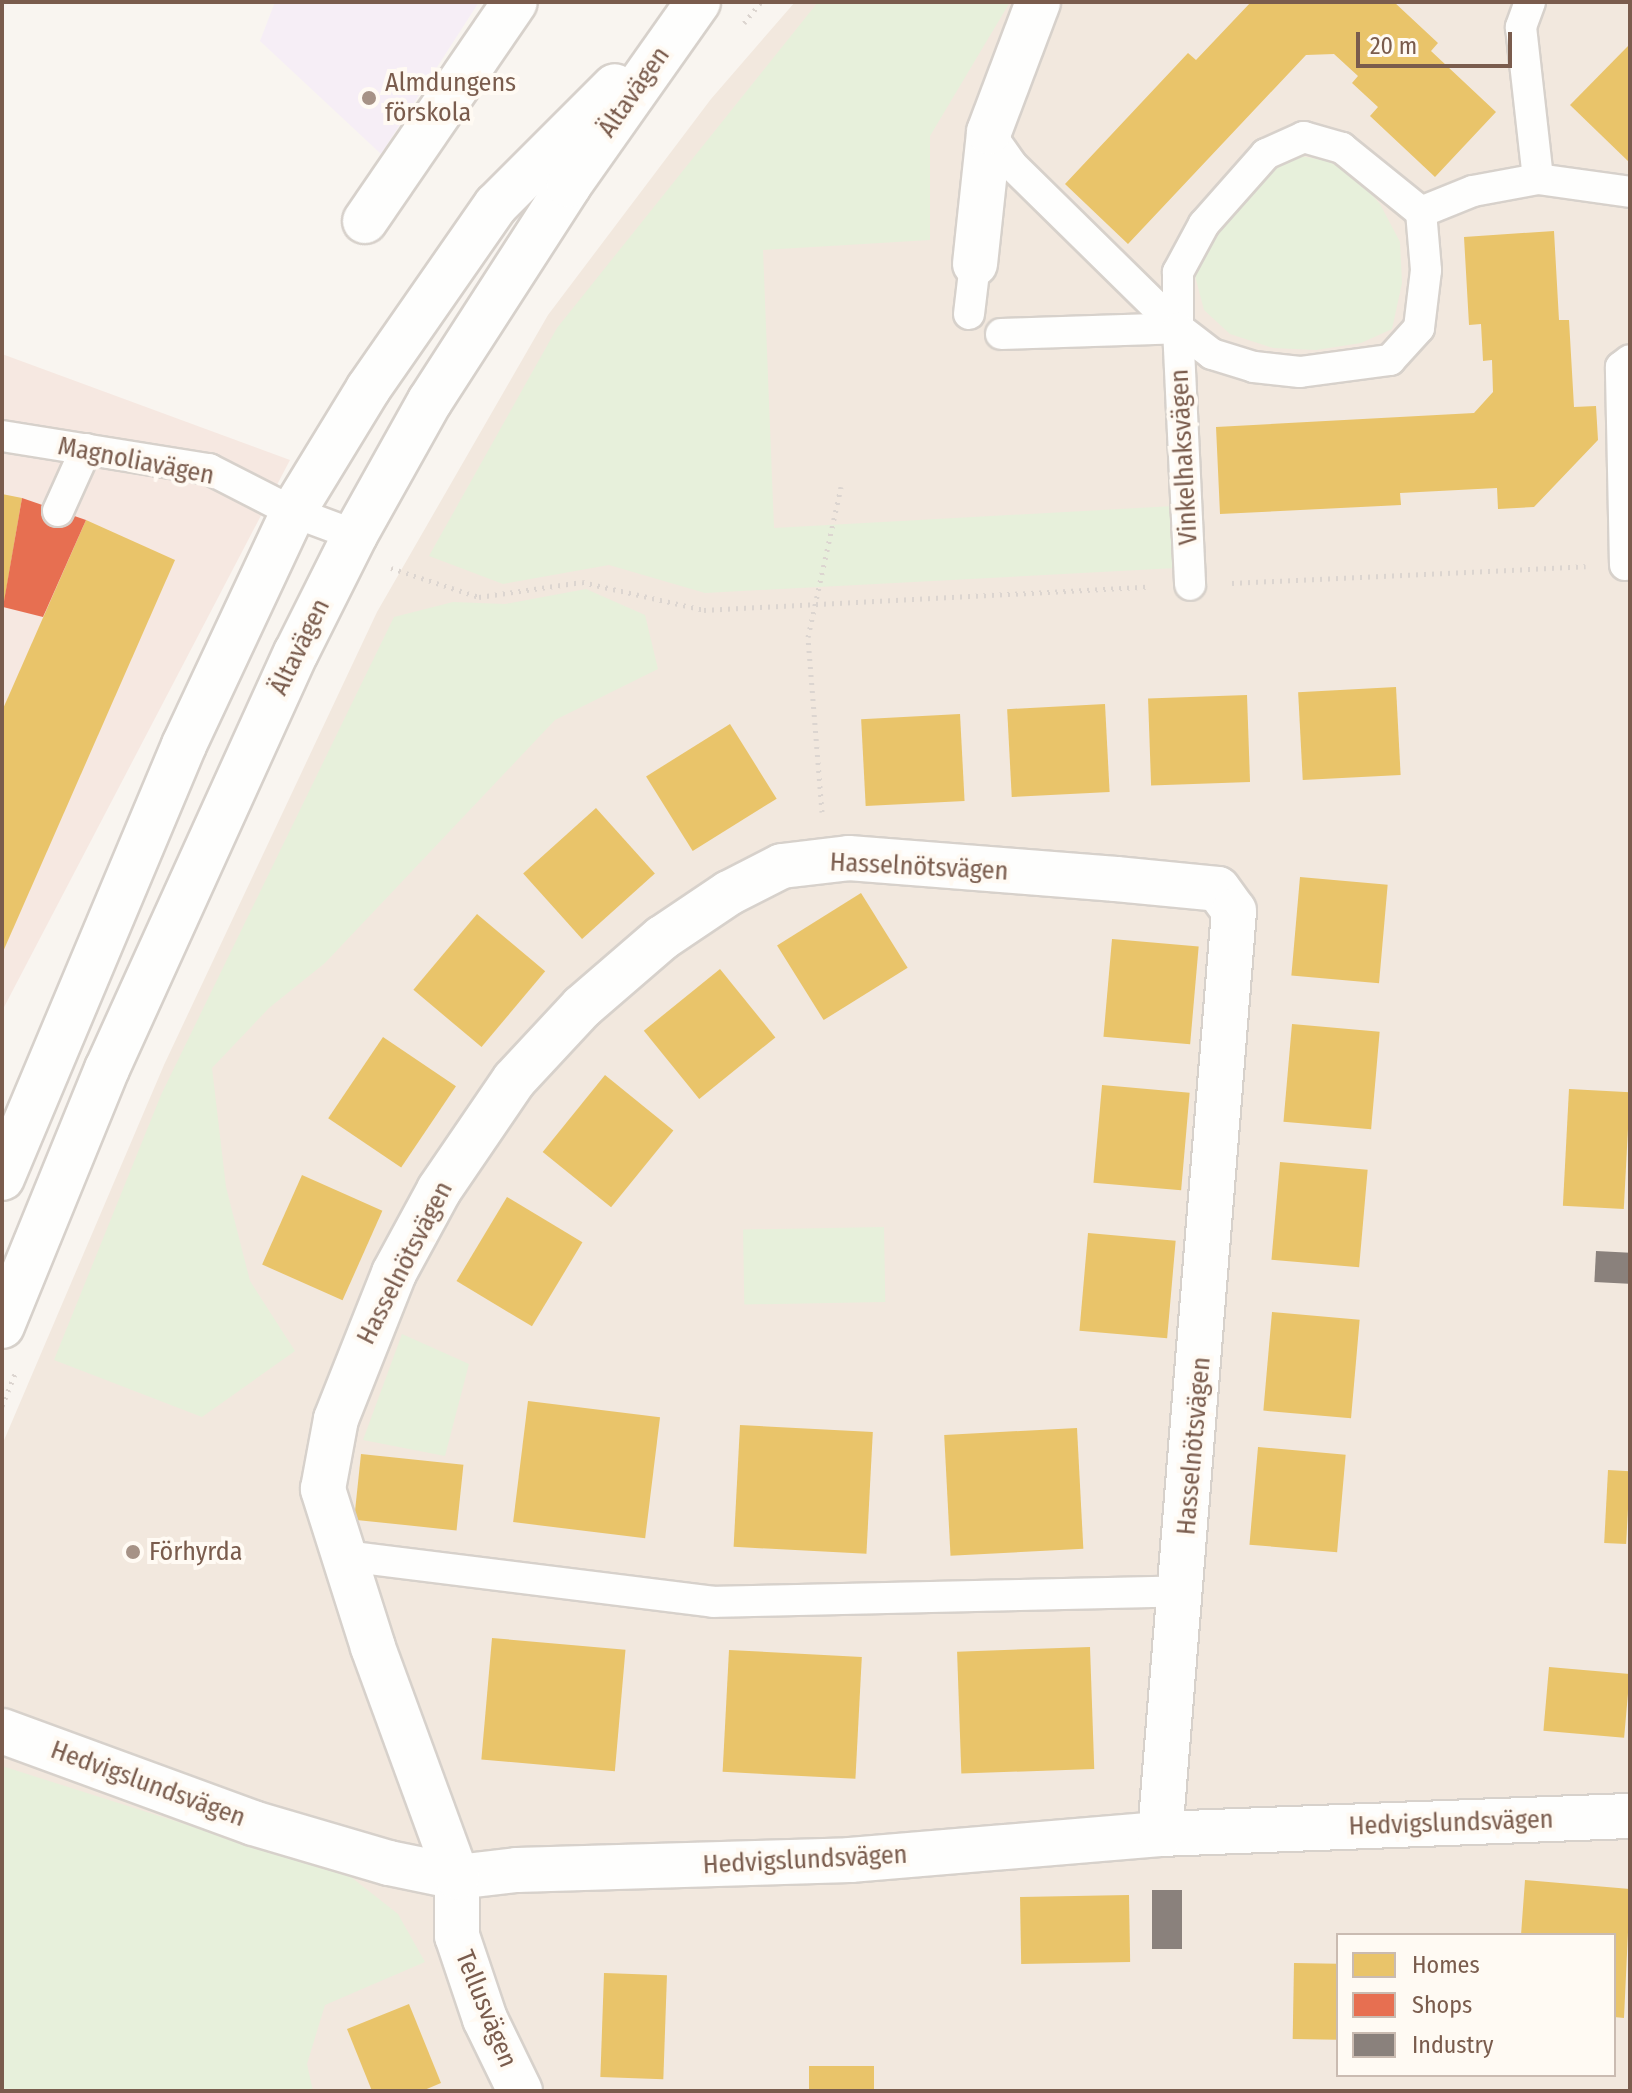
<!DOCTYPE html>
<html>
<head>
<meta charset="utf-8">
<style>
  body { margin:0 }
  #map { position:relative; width:1632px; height:2093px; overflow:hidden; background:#f9f5f0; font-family:"Fira Sans Condensed",sans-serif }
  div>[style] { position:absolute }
  .residential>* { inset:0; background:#f2e8de }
  .commercial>* { inset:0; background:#f6e8e1 }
  .education>* { inset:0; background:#f6eef6 }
  .green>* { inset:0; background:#e7f0db; transform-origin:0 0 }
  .homes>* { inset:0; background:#e9c46a; transform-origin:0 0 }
  .shops>* { inset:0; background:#e76f51 }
  .industry>* { inset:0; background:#8a817c; transform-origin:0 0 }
  .path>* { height:5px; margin-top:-2.5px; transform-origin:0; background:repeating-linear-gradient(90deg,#dcd5d0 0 2px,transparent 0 8px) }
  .roads { filter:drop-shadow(2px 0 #d7d1cb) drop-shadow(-2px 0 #d7d1cb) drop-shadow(0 2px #d7d1cb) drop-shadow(0 -2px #d7d1cb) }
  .lane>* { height:30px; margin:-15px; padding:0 15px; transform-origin:15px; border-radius:15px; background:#fefefd }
  .street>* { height:44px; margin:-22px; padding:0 22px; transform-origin:22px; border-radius:22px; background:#fefefd }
  .secondary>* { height:44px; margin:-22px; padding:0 22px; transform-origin:22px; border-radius:22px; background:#fefefd }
  .dots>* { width:22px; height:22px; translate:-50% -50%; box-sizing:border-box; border:4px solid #fffaf3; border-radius:50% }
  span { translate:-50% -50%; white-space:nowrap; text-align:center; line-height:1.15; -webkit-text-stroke:8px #fffaf3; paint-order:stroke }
  .poi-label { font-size:26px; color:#7a5c4d }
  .left { translate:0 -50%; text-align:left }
  .street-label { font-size:26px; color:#7a5c4d }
  .frame { position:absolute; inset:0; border:4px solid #7a5c4d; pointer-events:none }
  .legend { position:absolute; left:1336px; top:1933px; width:280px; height:144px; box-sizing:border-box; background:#fffaf3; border:2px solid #cabbb1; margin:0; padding:10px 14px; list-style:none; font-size:24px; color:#7a5c4d }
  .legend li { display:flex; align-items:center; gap:16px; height:40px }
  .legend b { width:40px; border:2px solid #cabbb1 }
  .scale { position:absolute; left:1356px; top:32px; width:156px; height:36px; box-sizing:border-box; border:4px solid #7a5c4d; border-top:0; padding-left:10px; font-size:24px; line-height:28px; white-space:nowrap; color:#7a5c4d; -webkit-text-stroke:6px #fffaf3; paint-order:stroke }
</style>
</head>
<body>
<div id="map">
  <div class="residential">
    <div style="clip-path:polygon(evenodd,795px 2px,1630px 2px,1630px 2091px,2px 2091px,2px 1445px,164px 1065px,377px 612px,548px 315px,711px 99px,795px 2px,1338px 1935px,1614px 1935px,1614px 2075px,1338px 2075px,1338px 1935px)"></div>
  </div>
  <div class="commercial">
    <div style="clip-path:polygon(2px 354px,290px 460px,2px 1011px)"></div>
  </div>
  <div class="education">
    <div style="clip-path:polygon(275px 2px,479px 2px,381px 154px,260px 41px)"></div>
  </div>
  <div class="green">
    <div style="clip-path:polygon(818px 2px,1010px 2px,930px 136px,930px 240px,763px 250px,774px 528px,1174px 506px,1176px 568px,705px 593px,609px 565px,503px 584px,429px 556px,557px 328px)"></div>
    <div style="clip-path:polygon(1295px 155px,1328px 161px,1356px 177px,1380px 204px,1400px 242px,1402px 283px,1392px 329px,1361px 343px,1316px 350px,1273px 348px,1230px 334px,1204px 310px,1194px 272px,1211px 236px,1271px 167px)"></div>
    <div style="clip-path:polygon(586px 589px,645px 615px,658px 669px,555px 720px,325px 963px,269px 1008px,212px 1068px,226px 1187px,250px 1281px,295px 1351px,202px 1417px,54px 1360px,161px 1095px,394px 617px,453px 602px,505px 604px)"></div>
    <div style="left:884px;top:1227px;width:75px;height:141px;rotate:89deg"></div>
    <div style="clip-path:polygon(402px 1334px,469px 1364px,445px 1456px,363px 1440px)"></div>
    <div style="clip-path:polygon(2px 1766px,351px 1877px,398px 1914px,425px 1962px,325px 2005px,307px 2064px,313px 2091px,2px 2091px)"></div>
  </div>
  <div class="homes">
    <div style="clip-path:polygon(1251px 2px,1394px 2px,1438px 43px,1431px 51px,1496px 112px,1435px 177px,1370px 116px,1378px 107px,1352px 83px,1358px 76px,1334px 54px,1306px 55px,1128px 244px,1065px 184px,1188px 53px,1196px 60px)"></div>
    <div style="clip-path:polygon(1630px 44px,1630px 163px,1570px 105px)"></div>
    <div style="clip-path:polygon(1554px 231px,1559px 320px,1569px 320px,1574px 407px,1596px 406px,1598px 440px,1534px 507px,1498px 509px,1497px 488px,1400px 493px,1401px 505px,1220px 514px,1216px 427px,1474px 413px,1493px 392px,1492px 360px,1483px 361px,1481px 324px,1469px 325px,1464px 237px)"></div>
    <div style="clip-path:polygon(2px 494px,22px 498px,4px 603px,2px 603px)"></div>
    <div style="clip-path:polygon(86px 520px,175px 560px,2px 954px,2px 711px)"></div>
    <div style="left:1396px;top:687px;width:88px;height:98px;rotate:87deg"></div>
    <div style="left:1247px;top:695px;width:87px;height:99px;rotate:88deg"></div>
    <div style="left:1105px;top:704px;width:88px;height:98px;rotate:87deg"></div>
    <div style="left:960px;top:714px;width:87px;height:99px;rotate:87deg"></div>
    <div style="left:730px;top:724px;width:88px;height:99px;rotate:58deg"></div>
    <div style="left:596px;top:808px;width:88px;height:98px;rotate:48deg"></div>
    <div style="left:1300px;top:877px;width:88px;height:99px;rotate:5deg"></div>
    <div style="left:861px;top:893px;width:88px;height:99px;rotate:58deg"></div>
    <div style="left:477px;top:914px;width:89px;height:99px;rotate:40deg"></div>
    <div style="left:1112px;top:939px;width:87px;height:98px;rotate:5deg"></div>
    <div style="left:720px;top:969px;width:88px;height:98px;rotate:51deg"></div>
    <div style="left:1292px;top:1024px;width:88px;height:98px;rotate:5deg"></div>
    <div style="left:383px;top:1037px;width:88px;height:98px;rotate:34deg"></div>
    <div style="left:605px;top:1075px;width:88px;height:99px;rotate:39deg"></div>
    <div style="left:1102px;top:1085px;width:88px;height:98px;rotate:5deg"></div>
    <div style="left:1569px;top:1089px;width:61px;height:117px;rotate:3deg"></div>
    <div style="left:1280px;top:1162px;width:88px;height:98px;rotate:5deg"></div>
    <div style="left:302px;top:1175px;width:88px;height:98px;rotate:24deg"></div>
    <div style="left:507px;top:1197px;width:88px;height:98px;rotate:31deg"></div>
    <div style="left:1088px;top:1233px;width:88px;height:98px;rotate:5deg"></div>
    <div style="left:1272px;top:1312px;width:88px;height:99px;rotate:5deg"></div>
    <div style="left:528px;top:1401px;width:133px;height:122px;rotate:7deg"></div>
    <div style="left:740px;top:1425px;width:133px;height:122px;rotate:3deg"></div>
    <div style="left:1077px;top:1428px;width:121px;height:133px;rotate:87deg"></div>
    <div style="left:1258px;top:1447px;width:88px;height:98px;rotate:5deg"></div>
    <div style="left:361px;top:1454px;width:103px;height:66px;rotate:6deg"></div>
    <div style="left:1608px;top:1470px;width:22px;height:73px;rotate:3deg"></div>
    <div style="left:492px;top:1638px;width:134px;height:122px;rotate:5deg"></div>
    <div style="left:1090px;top:1647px;width:122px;height:133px;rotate:88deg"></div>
    <div style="left:729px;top:1650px;width:133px;height:122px;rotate:3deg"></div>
    <div style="left:1549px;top:1667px;width:81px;height:64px;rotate:5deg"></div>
    <div style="clip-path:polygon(1525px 1880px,1630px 1889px,1624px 2018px,1614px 2017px,1614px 1935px,1521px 1935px)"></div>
    <div style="left:1129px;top:1895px;width:67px;height:109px;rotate:89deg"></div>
    <div style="left:1294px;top:1963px;width:44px;height:76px;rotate:1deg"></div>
    <div style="left:604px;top:1973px;width:63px;height:104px;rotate:2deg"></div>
    <div style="clip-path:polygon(409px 2004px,441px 2083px,422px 2091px,372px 2091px,347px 2029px)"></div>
    <div style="left:874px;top:2066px;width:25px;height:65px;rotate:90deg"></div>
  </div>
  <div class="shops">
    <div style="clip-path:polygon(22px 498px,86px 520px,43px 617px,3px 607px)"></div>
  </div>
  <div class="industry">
    <div style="left:1596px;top:1251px;width:34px;height:31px;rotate:3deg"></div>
    <div style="left:1152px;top:1890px;width:30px;height:59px"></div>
  </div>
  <div class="path">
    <div style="left:744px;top:23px;width:27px;rotate:-51deg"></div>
    <div style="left:391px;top:568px;width:93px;rotate:18.2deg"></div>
    <div style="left:479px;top:597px;width:104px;rotate:-8.3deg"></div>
    <div style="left:582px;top:582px;width:125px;rotate:12.9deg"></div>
    <div style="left:704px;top:610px;width:447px;rotate:-3deg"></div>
    <div style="left:1232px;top:583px;width:354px;rotate:-2.7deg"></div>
    <div style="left:822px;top:812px;width:176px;rotate:-94.6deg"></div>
    <div style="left:808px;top:637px;width:154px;rotate:-77.6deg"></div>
    <div style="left:2px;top:1406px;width:35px;rotate:-68deg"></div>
  </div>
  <div class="roads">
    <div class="lane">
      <div style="left:1530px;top:2px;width:27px;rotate:110deg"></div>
      <div style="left:1521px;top:27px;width:153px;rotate:83.6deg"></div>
      <div style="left:989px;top:132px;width:39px;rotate:55deg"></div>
      <div style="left:1011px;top:164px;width:234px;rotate:44.5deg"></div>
      <div style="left:1178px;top:328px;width:43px;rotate:37.4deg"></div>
      <div style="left:1212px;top:354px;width:44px;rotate:17.2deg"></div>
      <div style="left:1254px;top:367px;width:46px;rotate:6.2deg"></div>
      <div style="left:1300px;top:372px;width:91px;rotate:-7.6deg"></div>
      <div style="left:1390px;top:360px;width:43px;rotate:-47.8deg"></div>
      <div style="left:1419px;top:328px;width:58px;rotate:-83.1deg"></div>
      <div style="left:1426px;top:270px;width:58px;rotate:-94.9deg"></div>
      <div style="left:1421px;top:212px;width:102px;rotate:-141deg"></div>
      <div style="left:1342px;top:148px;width:40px;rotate:-164deg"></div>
      <div style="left:1304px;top:137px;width:42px;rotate:155.9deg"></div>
      <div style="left:1266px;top:154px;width:94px;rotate:131.5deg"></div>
      <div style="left:1204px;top:224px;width:55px;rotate:118.4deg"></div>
      <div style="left:1178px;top:272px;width:56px;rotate:90deg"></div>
      <div style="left:1421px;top:212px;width:56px;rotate:-22deg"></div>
      <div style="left:1473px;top:191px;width:66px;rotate:-10.5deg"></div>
      <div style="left:1538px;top:179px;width:93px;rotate:8deg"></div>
      <div style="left:969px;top:314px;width:50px;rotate:-83.2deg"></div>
      <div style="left:1001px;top:334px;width:177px;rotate:-1.9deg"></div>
      <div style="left:1178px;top:328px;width:257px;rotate:87.3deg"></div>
      <div style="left:2px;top:436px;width:210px;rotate:9.1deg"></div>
      <div style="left:209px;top:469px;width:94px;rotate:27.1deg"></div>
      <div style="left:293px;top:512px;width:66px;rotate:20.4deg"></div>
      <div style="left:58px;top:511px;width:68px;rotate:-65.7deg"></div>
      <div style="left:1625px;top:565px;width:198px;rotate:-91.2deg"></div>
      <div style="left:1621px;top:367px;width:11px;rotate:-38deg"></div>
      <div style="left:345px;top:1556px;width:371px;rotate:7.1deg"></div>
      <div style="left:713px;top:1602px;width:469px;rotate:-1.3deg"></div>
    </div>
    <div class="street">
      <div style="left:365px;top:221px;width:265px;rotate:-55.6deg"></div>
      <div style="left:975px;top:264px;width:133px;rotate:-83.9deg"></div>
      <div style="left:989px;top:132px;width:139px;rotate:-69.3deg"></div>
      <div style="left:2px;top:1731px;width:267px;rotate:20.1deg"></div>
      <div style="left:253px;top:1823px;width:142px;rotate:16.4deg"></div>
      <div style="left:389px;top:1863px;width:69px;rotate:11.6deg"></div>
      <div style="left:457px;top:1877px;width:60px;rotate:-6.7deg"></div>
      <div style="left:517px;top:1870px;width:333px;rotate:-1.7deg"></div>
      <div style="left:850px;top:1860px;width:311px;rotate:-4.8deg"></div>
      <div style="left:1160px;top:1834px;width:470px;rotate:-2.2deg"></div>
      <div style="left:520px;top:2091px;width:80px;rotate:-115.9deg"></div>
      <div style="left:485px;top:2019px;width:88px;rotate:-108.6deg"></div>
      <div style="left:457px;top:1936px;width:59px;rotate:-90deg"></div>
      <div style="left:457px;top:1877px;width:245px;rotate:-110.1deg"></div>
      <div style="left:373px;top:1647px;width:166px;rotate:-107.6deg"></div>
      <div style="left:323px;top:1489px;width:71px;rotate:-79.5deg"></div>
      <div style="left:336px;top:1419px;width:157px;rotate:-68.3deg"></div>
      <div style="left:394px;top:1273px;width:94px;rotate:-61.5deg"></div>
      <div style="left:439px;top:1190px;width:133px;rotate:-55.7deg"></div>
      <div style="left:514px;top:1080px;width:100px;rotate:-47deg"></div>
      <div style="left:582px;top:1007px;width:106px;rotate:-40.8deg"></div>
      <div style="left:662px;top:938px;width:81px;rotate:-33.9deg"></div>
      <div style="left:729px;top:893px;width:59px;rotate:-27deg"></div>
      <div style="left:782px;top:866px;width:67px;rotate:-6.8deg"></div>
      <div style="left:849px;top:858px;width:268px;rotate:4.5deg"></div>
      <div style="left:1116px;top:879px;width:102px;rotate:5.6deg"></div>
      <div style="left:1218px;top:889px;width:27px;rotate:54deg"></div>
      <div style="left:1234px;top:911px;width:926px;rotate:94.58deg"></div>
    </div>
    <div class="secondary">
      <div style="left:2px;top:1178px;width:470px;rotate:-67.2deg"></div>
      <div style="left:184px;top:745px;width:257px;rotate:-64.9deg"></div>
      <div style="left:293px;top:512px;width:144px;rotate:-58.6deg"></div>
      <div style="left:368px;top:389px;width:224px;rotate:-55.2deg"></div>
      <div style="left:496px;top:205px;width:168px;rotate:-45deg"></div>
      <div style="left:2px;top:1326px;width:278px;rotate:-67.8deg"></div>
      <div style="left:107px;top:1069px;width:457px;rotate:-65.6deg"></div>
      <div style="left:296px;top:653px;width:132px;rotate:-63.4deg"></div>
      <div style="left:355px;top:535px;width:154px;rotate:-60.8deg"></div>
      <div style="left:430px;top:401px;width:257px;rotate:-57.2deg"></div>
      <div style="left:569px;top:185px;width:224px;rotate:-54.8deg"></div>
    </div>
  </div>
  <div class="dots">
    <div style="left:369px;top:98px;background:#a69286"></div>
    <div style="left:133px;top:1552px;background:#a69286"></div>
  </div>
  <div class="poi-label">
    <span class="left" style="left:385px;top:98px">Almdungens<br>förskola</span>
    <span class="left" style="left:149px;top:1552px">Förhyrda</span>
  </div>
  <div class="street-label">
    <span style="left:634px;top:92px;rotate:-55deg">Ältavägen</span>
    <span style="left:1184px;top:457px;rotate:-93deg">Vinkelhaksvägen</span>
    <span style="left:136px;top:461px;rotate:11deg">Magnoliavägen</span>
    <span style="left:300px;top:647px;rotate:-64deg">Ältavägen</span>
    <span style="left:919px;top:867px;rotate:3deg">Hasselnötsvägen</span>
    <span style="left:405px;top:1263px;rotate:-63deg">Hasselnötsvägen</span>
    <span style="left:1194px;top:1446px;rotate:-85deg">Hasselnötsvägen</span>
    <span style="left:148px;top:1784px;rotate:20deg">Hedvigslundsvägen</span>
    <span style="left:1451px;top:1823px;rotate:-2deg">Hedvigslundsvägen</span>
    <span style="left:805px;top:1860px;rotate:-3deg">Hedvigslundsvägen</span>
    <span style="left:486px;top:2009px;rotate:68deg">Tellusvägen</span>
  </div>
  <div class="frame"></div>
  <ul class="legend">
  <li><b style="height:22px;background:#e9c46a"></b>Homes</li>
  <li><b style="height:22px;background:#e76f51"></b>Shops</li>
  <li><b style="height:22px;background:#8a817c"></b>Industry</li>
  </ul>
  <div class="scale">20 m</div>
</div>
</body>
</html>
